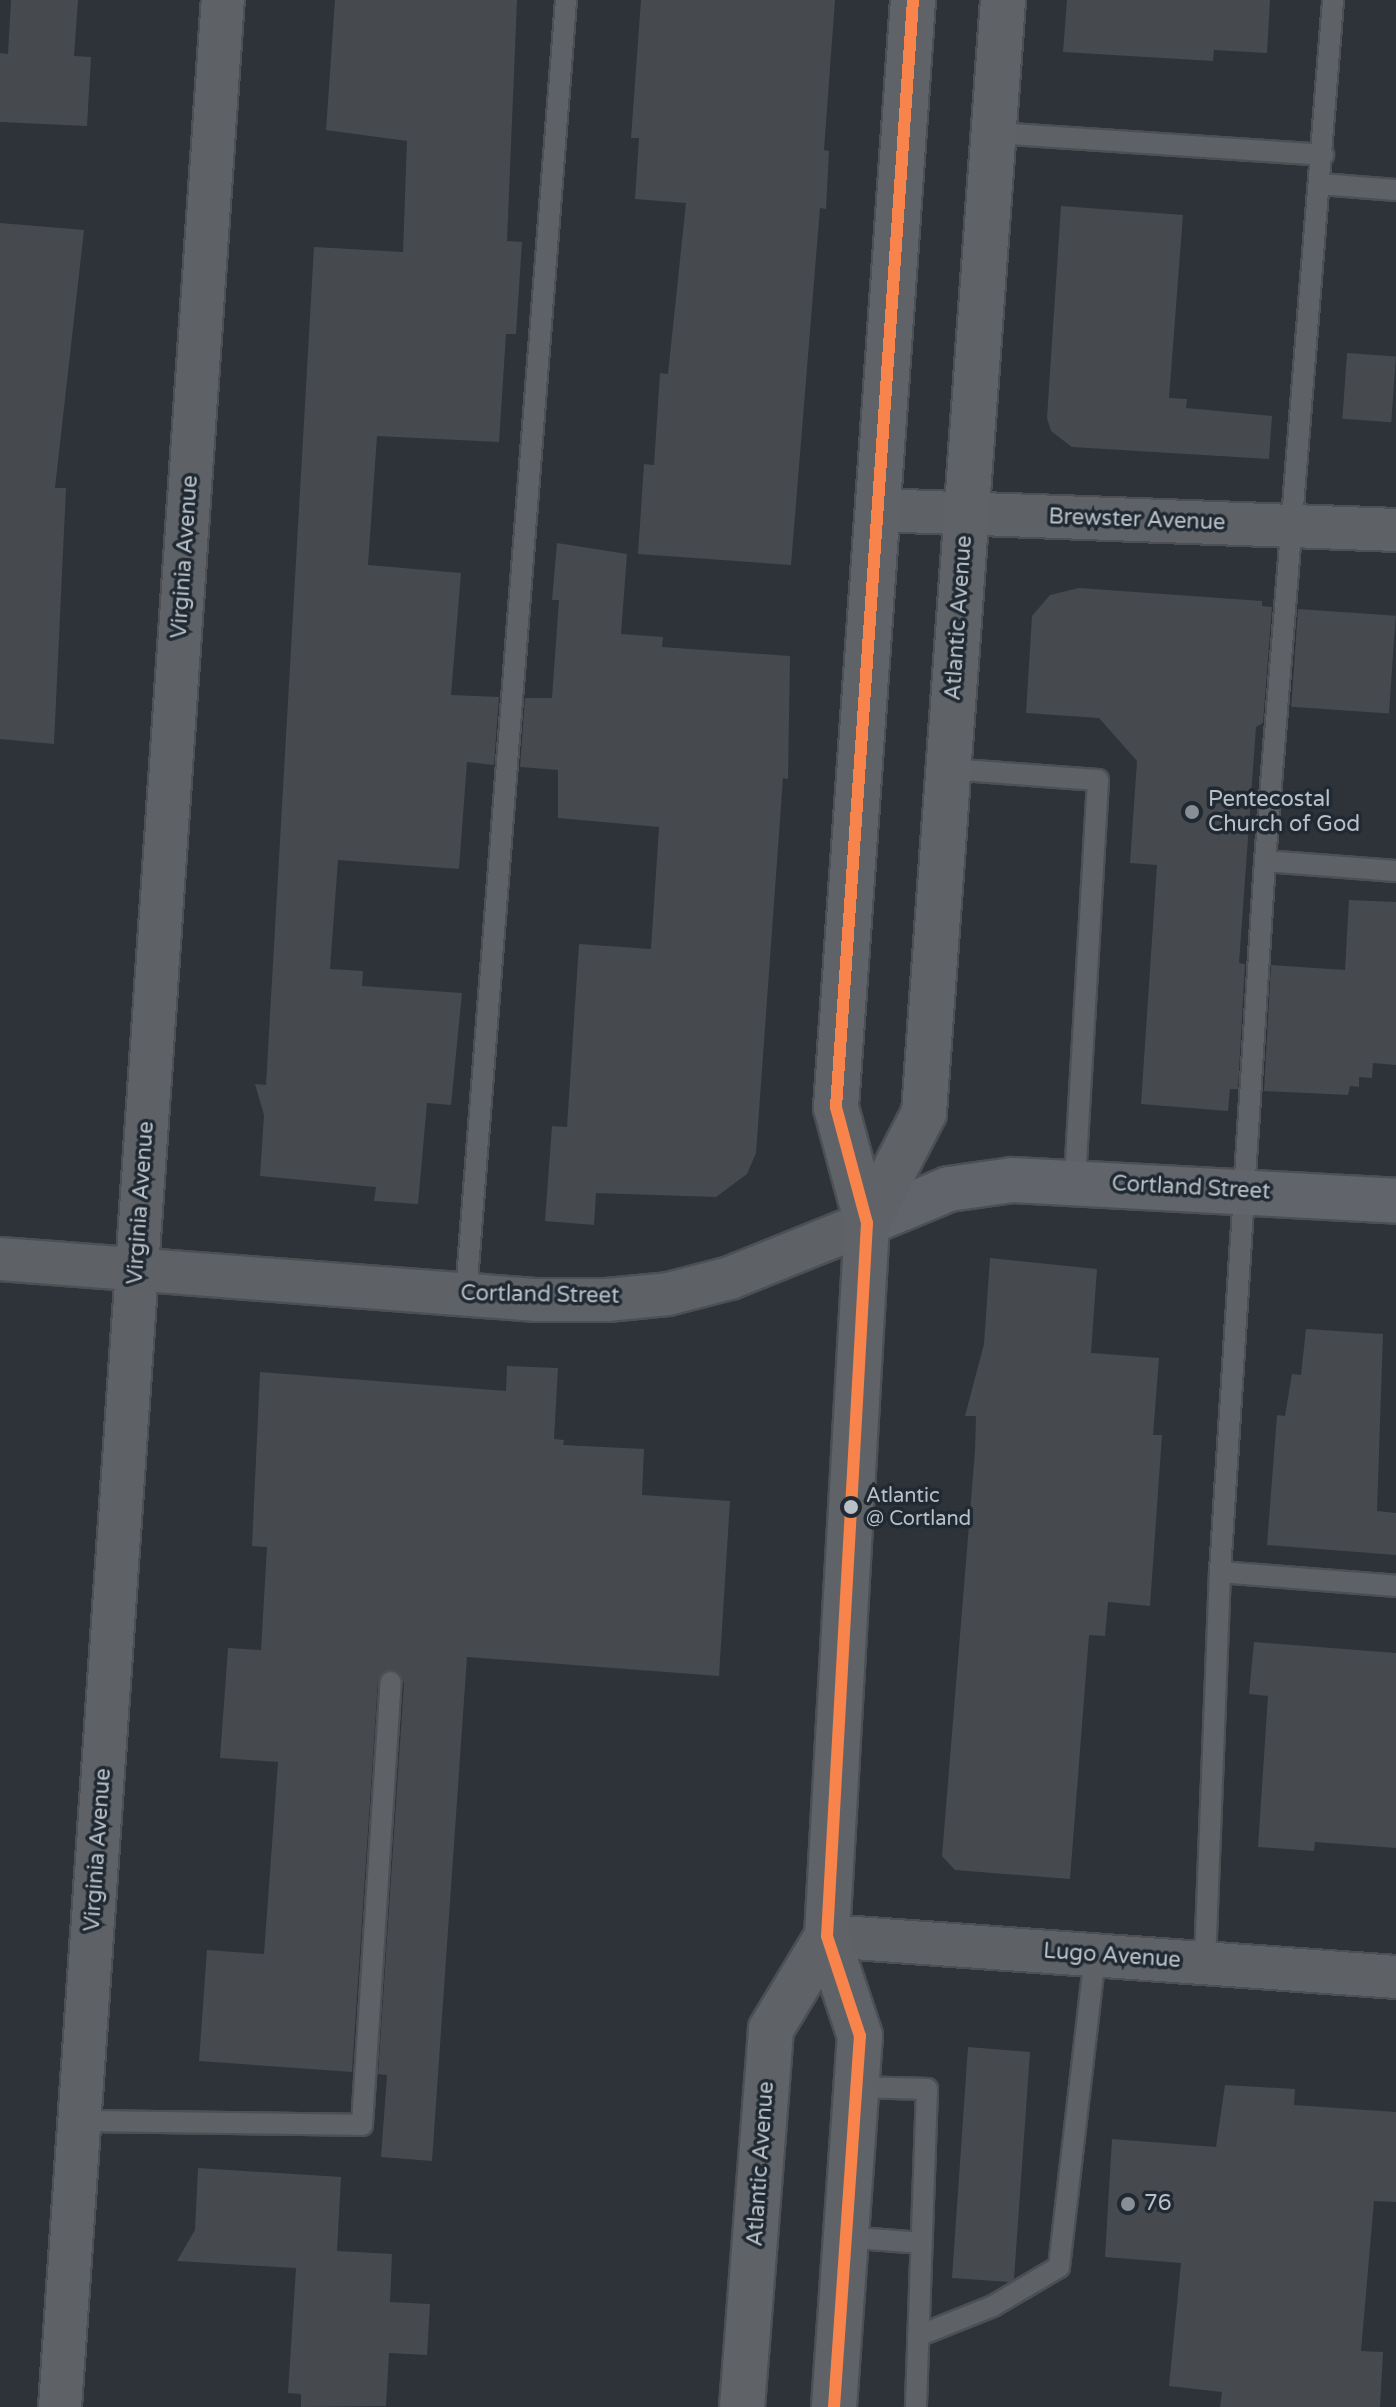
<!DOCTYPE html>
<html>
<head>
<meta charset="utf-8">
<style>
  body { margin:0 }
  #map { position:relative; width:1396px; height:2407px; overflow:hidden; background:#2e3339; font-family:"Varela Round",sans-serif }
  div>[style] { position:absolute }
  .building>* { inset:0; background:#464a4e; transform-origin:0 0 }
  .roads { filter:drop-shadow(2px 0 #4c4f53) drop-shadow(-2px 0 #4c4f53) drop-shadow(0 2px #4c4f53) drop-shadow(0 -2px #4c4f53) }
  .lane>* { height:20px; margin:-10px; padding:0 10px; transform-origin:10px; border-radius:10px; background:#5e6266 }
  .street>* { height:42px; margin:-21px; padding:0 21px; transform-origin:21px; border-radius:21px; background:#5e6266 }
  .secondary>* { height:44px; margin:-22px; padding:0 22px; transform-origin:22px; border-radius:22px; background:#61656b }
  .primary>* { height:44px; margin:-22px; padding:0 22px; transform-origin:22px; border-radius:22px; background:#5f6368 }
  .bus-1>* { height:12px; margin:-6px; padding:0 6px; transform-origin:6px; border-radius:6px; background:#f8844c }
  .dots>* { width:22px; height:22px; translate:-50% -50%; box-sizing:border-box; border:4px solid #212a33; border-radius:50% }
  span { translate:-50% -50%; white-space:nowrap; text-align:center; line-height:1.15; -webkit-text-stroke:7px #212a33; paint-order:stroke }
  .bus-label { font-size:20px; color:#b9c0c8 }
  .left { translate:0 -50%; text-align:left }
  .street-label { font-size:22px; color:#b9c0c8 }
  .poi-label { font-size:22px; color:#b9c0c8 }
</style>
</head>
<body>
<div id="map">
  <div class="building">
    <div style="clip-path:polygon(11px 0,78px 0,74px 56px,91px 57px,87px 126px,0 122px,0 53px,8px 54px)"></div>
    <div style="clip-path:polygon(335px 0,517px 0,507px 241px,522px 242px,516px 334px,506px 334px,499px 442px,377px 436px,368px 565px,461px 573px,451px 695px,499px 697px,494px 765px,467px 762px,459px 869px,338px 860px,330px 969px,363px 971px,362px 986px,462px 993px,451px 1105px,427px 1103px,418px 1204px,374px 1201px,376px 1187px,260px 1176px,264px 1115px,255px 1084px,266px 1085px,314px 247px,403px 252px,407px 141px,326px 130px)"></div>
    <div style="clip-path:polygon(641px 0,835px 0,824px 150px,829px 151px,826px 209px,820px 208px,791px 565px,638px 554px,644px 464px,654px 465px,660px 373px,668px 374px,686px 203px,635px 199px,639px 138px,631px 138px)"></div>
    <div style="clip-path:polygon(1067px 0,1270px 0,1267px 53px,1214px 50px,1213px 61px,1063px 52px)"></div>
    <div style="clip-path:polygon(1061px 206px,1183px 215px,1169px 398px,1187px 399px,1186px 408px,1272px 416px,1269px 459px,1072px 447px,1051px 431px,1047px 418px)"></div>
    <div style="clip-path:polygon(0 223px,84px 230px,55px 488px,66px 488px,54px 744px,0 739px)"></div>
    <div style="left:1347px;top:353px;width:49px;height:66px;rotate:4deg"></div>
    <div style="clip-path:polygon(557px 543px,627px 554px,621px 634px,663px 637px,662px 647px,790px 656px,788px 779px,783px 778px,756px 1153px,747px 1174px,716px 1197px,596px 1193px,594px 1225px,545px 1221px,552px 1126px,567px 1127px,579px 944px,651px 949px,659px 827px,558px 818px,558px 770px,520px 767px,525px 698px,552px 698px,559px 600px,552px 600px)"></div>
    <div style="clip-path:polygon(1079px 588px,1262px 601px,1262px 606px,1272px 607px,1263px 723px,1256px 727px,1239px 963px,1245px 964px,1238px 1089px,1230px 1089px,1228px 1111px,1141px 1104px,1157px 865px,1130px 863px,1137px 761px,1099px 718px,1026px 713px,1032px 616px,1050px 595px)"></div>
    <div style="left:1298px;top:609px;width:98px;height:98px;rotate:4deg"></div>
    <div style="clip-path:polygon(1349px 900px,1396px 902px,1396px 1065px,1373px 1063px,1372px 1078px,1359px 1077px,1359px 1087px,1350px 1086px,1348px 1095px,1264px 1091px,1271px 965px,1345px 970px)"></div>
    <div style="clip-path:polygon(990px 1258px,1097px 1269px,1091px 1353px,1159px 1358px,1153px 1435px,1162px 1435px,1150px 1606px,1108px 1602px,1105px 1636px,1089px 1635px,1070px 1879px,955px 1870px,942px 1856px,975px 1451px,976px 1416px,965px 1416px,984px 1344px)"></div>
    <div style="clip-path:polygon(1306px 1329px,1383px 1334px,1377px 1511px,1396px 1513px,1396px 1555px,1267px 1545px,1277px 1415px,1285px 1416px,1292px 1374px,1301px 1375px)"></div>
    <div style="clip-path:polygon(507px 1366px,558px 1368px,554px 1439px,564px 1440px,563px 1445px,644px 1449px,642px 1495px,730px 1501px,719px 1676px,467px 1657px,432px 2161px,381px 2157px,387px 2075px,378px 2074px,404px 1683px,398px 1671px,385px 1671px,378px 1681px,352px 2072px,199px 2061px,207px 1950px,264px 1954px,278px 1762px,220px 1758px,228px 1648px,261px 1650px,267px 1547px,252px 1546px,260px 1372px,506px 1391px)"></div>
    <div style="clip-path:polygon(1254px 1642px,1396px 1653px,1396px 1848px,1315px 1842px,1314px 1851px,1258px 1847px,1268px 1696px,1249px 1694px)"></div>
    <div style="clip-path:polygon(968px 2047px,1030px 2052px,1014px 2279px,1009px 2282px,952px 2278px)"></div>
    <div style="clip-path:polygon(1225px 2085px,1295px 2089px,1294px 2105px,1396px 2112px,1396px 2202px,1374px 2201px,1361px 2351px,1383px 2352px,1380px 2407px,1220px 2407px,1222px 2392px,1169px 2386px,1181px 2263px,1105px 2257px,1112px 2139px,1216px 2147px)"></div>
    <div style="clip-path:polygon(198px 2168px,341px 2177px,337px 2251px,392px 2254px,390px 2302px,430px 2304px,427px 2355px,389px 2353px,386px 2406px,301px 2407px,301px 2394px,288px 2393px,296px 2268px,177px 2261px,195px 2230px)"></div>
  </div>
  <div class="roads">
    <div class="lane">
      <div style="left:994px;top:133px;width:330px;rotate:3.8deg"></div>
      <div style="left:1321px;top:184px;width:75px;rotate:4.6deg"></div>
      <div style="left:948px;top:769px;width:150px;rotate:4.2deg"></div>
      <div style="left:1098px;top:780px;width:404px;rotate:93.3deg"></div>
      <div style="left:1265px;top:861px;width:131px;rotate:4.4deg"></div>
      <div style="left:466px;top:1294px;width:1298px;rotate:-85.58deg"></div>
      <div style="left:1220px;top:1572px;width:177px;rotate:4.5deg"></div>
      <div style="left:1205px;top:1962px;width:390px;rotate:-87.8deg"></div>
      <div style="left:1220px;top:1572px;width:712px;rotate:-86.38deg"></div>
      <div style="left:1265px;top:861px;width:864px;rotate:-85.48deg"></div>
      <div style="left:856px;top:2087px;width:71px;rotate:1.6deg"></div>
      <div style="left:927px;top:2089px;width:318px;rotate:92deg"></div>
      <div style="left:79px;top:2121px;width:283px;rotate:0.8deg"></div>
      <div style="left:362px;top:2125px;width:444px;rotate:-86.3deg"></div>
      <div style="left:846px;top:2237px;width:75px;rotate:4.6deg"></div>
      <div style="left:918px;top:2336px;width:81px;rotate:-21.8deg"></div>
      <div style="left:993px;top:2306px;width:77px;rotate:-30.6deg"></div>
      <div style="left:1059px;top:2267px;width:314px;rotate:-83.4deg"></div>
    </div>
    <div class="street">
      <div style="left:878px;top:510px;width:518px;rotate:2.21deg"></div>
      <div style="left:0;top:1259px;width:539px;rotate:4.37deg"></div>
      <div style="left:537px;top:1300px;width:70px"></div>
      <div style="left:607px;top:1300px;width:61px;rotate:-5.6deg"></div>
      <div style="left:668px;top:1294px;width:64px;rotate:-14.5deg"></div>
      <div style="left:730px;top:1278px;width:148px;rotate:-21.9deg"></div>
      <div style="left:827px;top:1936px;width:570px;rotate:4.12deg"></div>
      <div style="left:60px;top:2407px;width:2413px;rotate:-86.13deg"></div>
    </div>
    <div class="secondary">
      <div style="left:867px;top:1223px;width:89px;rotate:-22.5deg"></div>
      <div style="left:949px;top:1189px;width:64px;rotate:-8.1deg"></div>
      <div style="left:1012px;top:1180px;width:385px;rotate:3.1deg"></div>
    </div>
    <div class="primary">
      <div style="left:867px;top:1223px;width:124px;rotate:-62.6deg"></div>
      <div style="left:924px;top:1113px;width:1116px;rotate:-85.94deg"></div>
      <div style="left:742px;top:2407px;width:379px;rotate:-85.6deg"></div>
      <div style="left:771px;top:2029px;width:109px;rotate:-58.9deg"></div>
      <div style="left:834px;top:2407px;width:372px;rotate:-86deg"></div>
      <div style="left:860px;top:2036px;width:105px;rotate:-108.3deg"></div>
      <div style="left:827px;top:1936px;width:714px;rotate:-86.79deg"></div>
      <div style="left:867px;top:1223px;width:120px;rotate:-105deg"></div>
      <div style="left:836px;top:1107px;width:1110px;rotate:-86.02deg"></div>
    </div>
  </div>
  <div class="bus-1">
    <div style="left:834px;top:2407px;width:372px;rotate:-86deg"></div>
    <div style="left:860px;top:2036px;width:105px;rotate:-108.3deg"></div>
    <div style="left:827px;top:1936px;width:714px;rotate:-86.79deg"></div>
    <div style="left:867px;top:1223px;width:120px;rotate:-105deg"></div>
    <div style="left:836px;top:1107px;width:1110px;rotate:-86.02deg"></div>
  </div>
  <div class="dots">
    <div style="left:1192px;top:812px;background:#888f96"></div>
    <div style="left:851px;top:1507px;background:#b9c0c8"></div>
    <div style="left:1128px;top:2204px;background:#888f96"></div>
  </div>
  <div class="bus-label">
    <span class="left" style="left:866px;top:1508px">Atlantic<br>@ Cortland</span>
  </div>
  <div class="street-label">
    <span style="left:1137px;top:520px;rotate:2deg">Brewster Avenue</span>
    <span style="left:185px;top:557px;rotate:-86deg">Virginia Avenue</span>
    <span style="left:959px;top:618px;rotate:-86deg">Atlantic Avenue</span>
    <span style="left:1191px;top:1188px;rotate:3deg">Cortland Street</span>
    <span style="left:141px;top:1203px;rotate:-86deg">Virginia Avenue</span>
    <span style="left:540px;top:1295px;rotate:1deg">Cortland Street</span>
    <span style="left:98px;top:1850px;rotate:-86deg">Virginia Avenue</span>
    <span style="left:1112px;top:1956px;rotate:4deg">Lugo Avenue</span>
    <span style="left:761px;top:2164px;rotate:-86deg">Atlantic Avenue</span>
  </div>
  <div class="poi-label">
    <span class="left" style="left:1208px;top:812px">Pentecostal<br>Church of God</span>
    <span class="left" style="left:1144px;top:2204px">76</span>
  </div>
</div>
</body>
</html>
